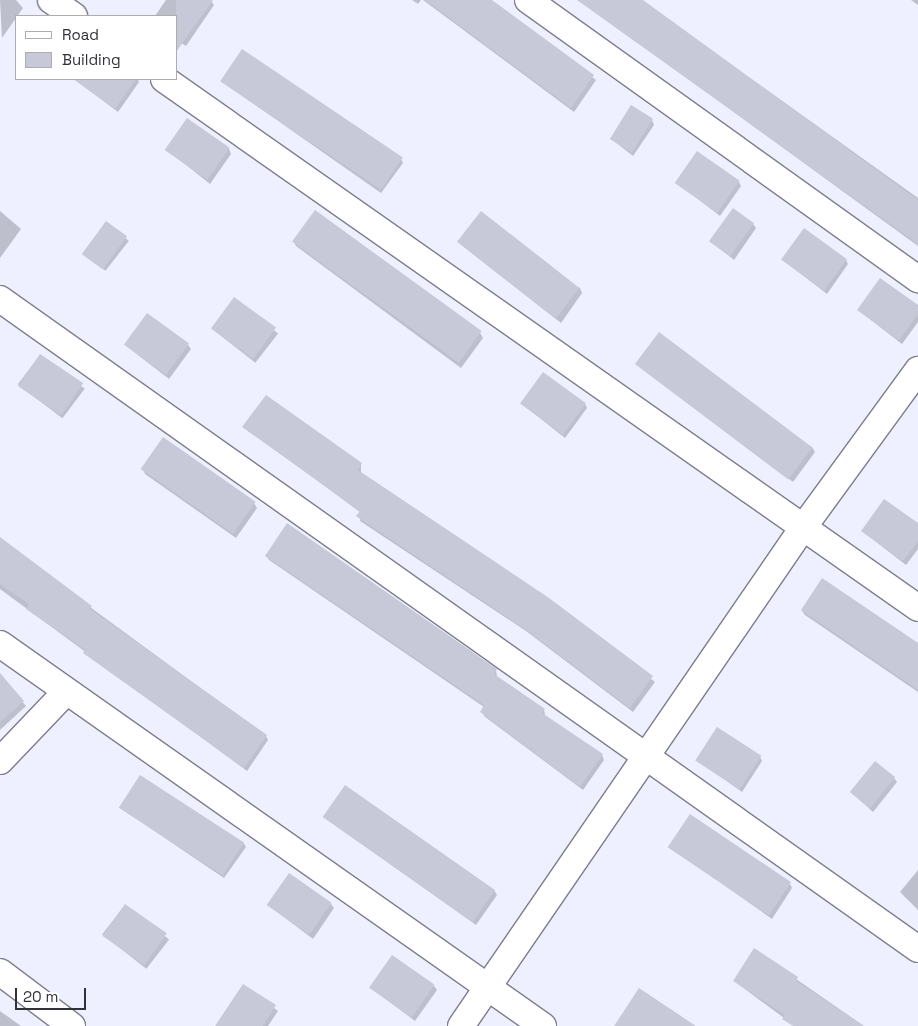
<!DOCTYPE html>
<html>
<head>
<meta charset="utf-8">
<style>
  body { margin:0 }
  #map { position:relative; width:918px; height:1026px; overflow:hidden; background:#eeefff; font-family:"Space Grotesk",sans-serif }
  div>[style] { position:absolute }
  .shadow>* { inset:0; background:#0003; transform-origin:0 0 }
  .building>* { inset:0; background:#c7c9d8; transform-origin:0 0 }
  .roads { filter:drop-shadow(1px 0 #7d7e8c) drop-shadow(-1px 0 #7d7e8c) drop-shadow(0 1px #7d7e8c) drop-shadow(0 -1px #7d7e8c) }
  .minor>* { height:26px; margin:-13px; padding:0 13px; transform-origin:13px; border-radius:13px; background:#fff }
  span { translate:-50% -50%; white-space:nowrap; text-align:center; line-height:1.15; -webkit-text-stroke:4px #fff; paint-order:stroke }
  .legend { position:absolute; left:15px; top:15px; width:162px; height:65px; box-sizing:border-box; background:#fff; border:1px solid #adadaf; margin:0; padding:6px 9px; list-style:none; font-size:15px; color:#313238 }
  .legend li { display:flex; align-items:center; gap:10px; height:25px }
  .legend b { width:25px; border:1px solid #adadaf }
  .scale { position:absolute; left:15px; top:988px; width:71px; height:22px; box-sizing:border-box; border:2px solid #313238; border-top:0; padding-left:6px; font-size:15px; line-height:18px; white-space:nowrap; color:#313238; -webkit-text-stroke:4px #fff; paint-order:stroke }
</style>
</head>
<body>
<div id="map">
  <div class="shadow">
    <div style="clip-path:polygon(0 0,16px 0,23px 8px,2px 38px)"></div>
    <div style="clip-path:polygon(166px 0,210px 0,214px 5px,186px 46px,176px 40px,176px 16px,155px 16px)"></div>
    <div style="clip-path:polygon(412px 0,421px 0,418px 4px)"></div>
    <div style="clip-path:polygon(423px 0,490px 0,596px 80px,574px 112px)"></div>
    <div style="clip-path:polygon(580px 0,641px 0,918px 198px,918px 246px)"></div>
    <div style="clip-path:polygon(911px 0,918px 0,918px 5px)"></div>
    <div style="clip-path:polygon(74px 79px,138px 79px,139px 82px,118px 112px)"></div>
    <div style="clip-path:polygon(221px 81px,401px 159px,403px 163px,381px 193px)"></div>
    <div style="clip-path:polygon(652px 120px,654px 125px,633px 156px,610px 138px)"></div>
    <div style="clip-path:polygon(166px 149px,229px 149px,231px 154px,210px 184px)"></div>
    <div style="clip-path:polygon(676px 182px,739px 182px,741px 186px,720px 216px)"></div>
    <div style="clip-path:polygon(0 211px,21px 229px,0 258px)"></div>
    <div style="clip-path:polygon(316px 212px,480px 333px,483px 338px,461px 368px,296px 246px,294px 242px)"></div>
    <div style="left:106px;top:223px;width:29px;height:38px;rotate:38deg"></div>
    <div style="clip-path:polygon(753px 224px,756px 228px,734px 260px,712px 242px)"></div>
    <div style="clip-path:polygon(459px 243px,580px 288px,582px 293px,561px 323px)"></div>
    <div style="clip-path:polygon(783px 260px,846px 260px,848px 264px,827px 294px)"></div>
    <div style="left:234px;top:299px;width:56px;height:37px;rotate:38deg"></div>
    <div style="clip-path:polygon(918px 307px,918px 322px,902px 344px,858px 310px)"></div>
    <div style="clip-path:polygon(125px 345px,188px 345px,191px 349px,169px 379px)"></div>
    <div style="left:40px;top:355px;width:56px;height:37px;rotate:37deg"></div>
    <div style="clip-path:polygon(637px 364px,812px 447px,815px 452px,793px 482px)"></div>
    <div style="clip-path:polygon(522px 404px,585px 404px,587px 408px,565px 438px)"></div>
    <div style="clip-path:polygon(244px 427px,361px 464px,361px 473px,548px 599px,655px 682px,633px 712px,526px 631px,360px 521px,360px 512px)"></div>
    <div style="clip-path:polygon(164px 439px,254px 503px,257px 508px,236px 538px,145px 474px,143px 469px)"></div>
    <div style="clip-path:polygon(287px 525px,496px 670px,497px 677px,544px 709px,545px 716px,602px 755px,604px 760px,583px 790px,484px 716px,484px 707px,269px 560px,266px 556px)"></div>
    <div style="clip-path:polygon(918px 525px,918px 549px,906px 565px,862px 531px)"></div>
    <div style="clip-path:polygon(0 541px,266px 736px,268px 740px,247px 771px,0 589px)"></div>
    <div style="clip-path:polygon(802px 611px,918px 644px,918px 692px,805px 615px)"></div>
    <div style="clip-path:polygon(0 675px,26px 706px,0 730px)"></div>
    <div style="clip-path:polygon(760px 757px,762px 761px,742px 792px,697px 760px)"></div>
    <div style="clip-path:polygon(894px 778px,897px 782px,873px 812px,851px 792px)"></div>
    <div style="clip-path:polygon(119px 807px,243px 842px,246px 847px,224px 878px)"></div>
    <div style="clip-path:polygon(324px 817px,494px 890px,497px 895px,476px 925px)"></div>
    <div style="clip-path:polygon(670px 847px,790px 884px,792px 888px,772px 919px)"></div>
    <div style="clip-path:polygon(918px 870px,918px 910px,900px 892px)"></div>
    <div style="clip-path:polygon(331px 904px,334px 908px,313px 939px,268px 905px)"></div>
    <div style="left:125px;top:905px;width:56px;height:37px;rotate:38deg"></div>
    <div style="clip-path:polygon(754px 950px,864px 1026px,795px 1026px,734px 981px)"></div>
    <div style="clip-path:polygon(244px 985px,278px 1011px,268px 1026px,217px 1026px)"></div>
    <div style="clip-path:polygon(434px 986px,437px 990px,415px 1021px,371px 988px)"></div>
    <div style="clip-path:polygon(0 1011px,21px 1026px,0 1026px)"></div>
  </div>
  <div class="building">
    <div style="clip-path:polygon(176px 0,213px 0,176px 52px)"></div>
    <div style="clip-path:polygon(425px 0,492px 0,594px 75px,571px 108px)"></div>
    <div style="clip-path:polygon(577px 0,643px 0,918px 200px,918px 244px)"></div>
    <div style="left:242px;top:49px;width:194px;height:39px;rotate:34deg"></div>
    <div style="clip-path:polygon(73px 79px,136px 79px,115px 109px)"></div>
    <div style="left:631px;top:105px;width:26px;height:40px;rotate:32deg"></div>
    <div style="left:187px;top:118px;width:52px;height:39px;rotate:35deg"></div>
    <div style="left:697px;top:151px;width:52px;height:39px;rotate:35deg"></div>
    <div style="left:733px;top:208px;width:26px;height:41px;rotate:36deg"></div>
    <div style="left:315px;top:210px;width:206px;height:39px;rotate:36deg"></div>
    <div style="left:481px;top:211px;width:125px;height:39px;rotate:38deg"></div>
    <div style="left:106px;top:221px;width:26px;height:41px;rotate:36deg"></div>
    <div style="left:804px;top:228px;width:53px;height:39px;rotate:36deg"></div>
    <div style="clip-path:polygon(880px 278px,918px 305px,918px 314px,899px 340px,857px 310px)"></div>
    <div style="left:234px;top:297px;width:52px;height:39px;rotate:36deg"></div>
    <div style="left:147px;top:313px;width:52px;height:39px;rotate:36deg"></div>
    <div style="left:659px;top:332px;width:192px;height:40px;rotate:37deg"></div>
    <div style="left:40px;top:354px;width:52px;height:39px;rotate:34deg"></div>
    <div style="left:543px;top:372px;width:53px;height:39px;rotate:36deg"></div>
    <div style="clip-path:polygon(266px 395px,362px 463px,358px 470px,549px 598px,653px 676px,630px 708px,522px 627px,356px 516px,360px 511px,242px 427px)"></div>
    <div style="left:163px;top:437px;width:113px;height:39px;rotate:35deg"></div>
    <div style="clip-path:polygon(884px 499px,918px 523px,918px 541px,903px 561px,861px 531px)"></div>
    <div style="clip-path:polygon(287px 523px,497px 669px,494px 674px,545px 709px,542px 713px,603px 754px,580px 787px,480px 712px,484px 705px,265px 556px)"></div>
    <div style="clip-path:polygon(0 537px,92px 606px,90px 609px,267px 735px,244px 768px,83px 653px,85px 650px,26px 609px,29px 604px,0 584px)"></div>
    <div style="clip-path:polygon(822px 578px,918px 643px,918px 690px,801px 610px)"></div>
    <div style="clip-path:polygon(0 673px,24px 701px,0 722px)"></div>
    <div style="left:717px;top:727px;width:53px;height:40px;rotate:33deg"></div>
    <div style="left:875px;top:761px;width:26px;height:40px;rotate:39deg"></div>
    <div style="left:140px;top:775px;width:124px;height:39px;rotate:33deg"></div>
    <div style="left:345px;top:785px;width:183px;height:39px;rotate:35deg"></div>
    <div style="left:690px;top:814px;width:122px;height:40px;rotate:34deg"></div>
    <div style="left:289px;top:873px;width:52px;height:39px;rotate:35deg"></div>
    <div style="left:125px;top:904px;width:51px;height:39px;rotate:35deg"></div>
    <div style="clip-path:polygon(754px 948px,798px 977px,796px 981px,864px 1026px,793px 1026px,782px 1019px,785px 1015px,733px 981px)"></div>
    <div style="left:392px;top:955px;width:52px;height:40px;rotate:35deg"></div>
    <div style="clip-path:polygon(243px 984px,276px 1005px,263px 1026px,215px 1026px)"></div>
    <div style="clip-path:polygon(639px 988px,696px 1026px,614px 1026px)"></div>
  </div>
  <div class="roads">
    <div class="minor">
      <div style="left:51px;top:0;width:28px;rotate:35deg"></div>
      <div style="left:528px;top:0;width:480px;rotate:35.6deg"></div>
      <div style="left:164px;top:79px;width:921px;rotate:35.05deg"></div>
      <div style="left:0;top:299px;width:1125px;rotate:35.3deg"></div>
      <div style="left:0;top:644px;width:664px;rotate:35.13deg"></div>
      <div style="left:0;top:761px;width:95px;rotate:-46.3deg"></div>
      <div style="left:0;top:972px;width:90px;rotate:36.9deg"></div>
      <div style="left:461px;top:1026px;width:603px;rotate:-55.55deg"></div>
      <div style="left:802px;top:529px;width:197px;rotate:-53.9deg"></div>
    </div>
  </div>
  <ul class="legend">
  <li><b style="height:6px;background:#fff"></b>Road</li>
  <li><b style="height:14px;background:#c7c9d8"></b>Building</li>
  </ul>
  <div class="scale">20 m</div>
</div>
</body>
</html>
